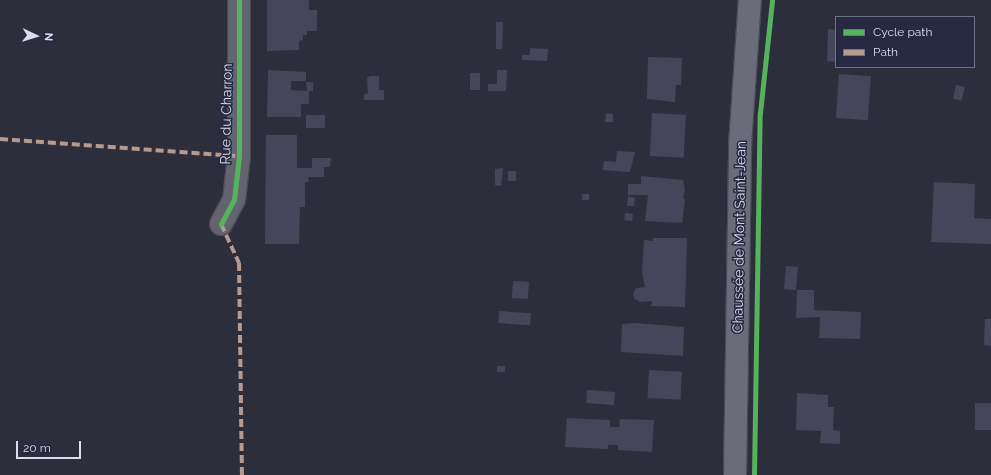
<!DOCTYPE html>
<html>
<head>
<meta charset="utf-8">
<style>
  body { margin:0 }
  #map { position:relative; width:991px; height:475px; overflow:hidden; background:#2d2e3c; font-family:Raleway,sans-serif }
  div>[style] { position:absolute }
  .building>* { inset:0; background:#46465a; transform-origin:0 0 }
  .roads { filter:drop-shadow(1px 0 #4a4b57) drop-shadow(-1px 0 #4a4b57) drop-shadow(0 1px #4a4b57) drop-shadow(0 -1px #4a4b57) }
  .minor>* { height:22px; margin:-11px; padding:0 11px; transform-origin:11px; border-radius:11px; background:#63646f }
  .secondary>* { height:22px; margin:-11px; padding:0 11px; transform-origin:11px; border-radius:11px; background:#6a6c79 }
  .quiet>* { height:4px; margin-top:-2px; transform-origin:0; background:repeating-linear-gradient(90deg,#b69a8f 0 8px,transparent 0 12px) }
  .cycleway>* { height:5px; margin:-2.5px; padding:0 2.5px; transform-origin:2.5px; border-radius:2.5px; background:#56b35d }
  span { translate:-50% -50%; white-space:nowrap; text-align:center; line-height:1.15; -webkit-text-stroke:3px #272942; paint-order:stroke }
  .street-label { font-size:14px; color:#dbddee }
  .legend { position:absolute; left:835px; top:16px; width:140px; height:52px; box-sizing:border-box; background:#272942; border:1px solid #6f7187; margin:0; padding:5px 7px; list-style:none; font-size:12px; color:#dbddee }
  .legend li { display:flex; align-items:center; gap:8px; height:20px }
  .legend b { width:20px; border:1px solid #6f7187 }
  .north { position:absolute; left:16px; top:16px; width:40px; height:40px; -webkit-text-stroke:3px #272942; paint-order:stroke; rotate:94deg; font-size:11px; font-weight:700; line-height:16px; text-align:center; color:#dbddee }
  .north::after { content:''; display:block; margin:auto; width:14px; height:18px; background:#dbddee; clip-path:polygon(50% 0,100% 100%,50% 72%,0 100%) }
  .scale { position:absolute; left:16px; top:441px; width:65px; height:18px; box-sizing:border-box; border:2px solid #dbddee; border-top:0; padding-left:5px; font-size:12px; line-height:14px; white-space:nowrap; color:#dbddee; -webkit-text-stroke:3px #272942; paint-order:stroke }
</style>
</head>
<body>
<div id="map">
  <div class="building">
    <div style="clip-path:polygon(267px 0,309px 0,309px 10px,317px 10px,317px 31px,307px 31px,307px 35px,303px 35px,303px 40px,299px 41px,299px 50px,267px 51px)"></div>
    <div style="clip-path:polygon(496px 22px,503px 22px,502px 49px,496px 49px)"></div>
    <div style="clip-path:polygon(828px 29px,836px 30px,836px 62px,827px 61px)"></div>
    <div style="clip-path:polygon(530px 48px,548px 49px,547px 61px,522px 60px,522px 55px,530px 55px)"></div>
    <div style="clip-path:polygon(648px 57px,682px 58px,681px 85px,676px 85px,675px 102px,647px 99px)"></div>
    <div style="clip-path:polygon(268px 70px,306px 72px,306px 81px,291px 81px,291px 90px,307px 91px,306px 82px,313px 82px,313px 91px,309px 91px,309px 104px,301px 104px,301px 117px,267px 117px)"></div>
    <div style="clip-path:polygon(497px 70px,507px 70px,506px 91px,488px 91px,488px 84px,497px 84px)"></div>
    <div style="left:470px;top:73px;width:10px;height:17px"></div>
    <div style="left:839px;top:74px;width:32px;height:44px;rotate:4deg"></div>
    <div style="clip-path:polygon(370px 76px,379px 76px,379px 90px,384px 90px,384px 100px,364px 100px,364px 95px,368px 93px,367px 78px)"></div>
    <div style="left:956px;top:85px;width:9px;height:14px;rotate:13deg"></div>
    <div style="clip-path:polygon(606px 113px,613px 114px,613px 122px,605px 122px)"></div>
    <div style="left:652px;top:113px;width:34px;height:43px;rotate:3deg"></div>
    <div style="left:306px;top:115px;width:19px;height:13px"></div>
    <div style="clip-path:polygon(266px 135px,297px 135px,297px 168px,312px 168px,312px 158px,331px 158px,330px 167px,324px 167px,324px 177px,308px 177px,309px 182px,305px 182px,305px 207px,300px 207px,299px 244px,265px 244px)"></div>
    <div style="clip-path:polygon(617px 151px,635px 152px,630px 172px,603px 170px,604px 161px,616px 162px)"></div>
    <div style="clip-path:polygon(503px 168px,501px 186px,495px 185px,495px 169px)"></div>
    <div style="left:508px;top:171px;width:8px;height:10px"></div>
    <div style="clip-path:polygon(641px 176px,683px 180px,685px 190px,683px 198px,685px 200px,682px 223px,645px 221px,648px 195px,628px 195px,628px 184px,641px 184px)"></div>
    <div style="clip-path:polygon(934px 182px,975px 184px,974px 218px,991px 219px,991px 244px,931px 242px)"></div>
    <div style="left:582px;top:194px;width:7px;height:6px"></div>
    <div style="clip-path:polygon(628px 196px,635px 198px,634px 206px,627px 206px)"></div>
    <div style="left:625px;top:213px;width:8px;height:7px;rotate:7deg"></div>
    <div style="clip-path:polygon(653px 238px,687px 238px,685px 307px,651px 306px,652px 301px,640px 302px,634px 298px,633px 294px,636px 288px,645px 287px,642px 272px,644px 240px,653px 241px)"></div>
    <div style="left:786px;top:266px;width:12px;height:23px;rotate:5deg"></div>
    <div style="left:513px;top:281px;width:16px;height:17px;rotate:4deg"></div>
    <div style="clip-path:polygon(797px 290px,814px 290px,814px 310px,861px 312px,860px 339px,819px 338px,820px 317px,796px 318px)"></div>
    <div style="left:499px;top:311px;width:32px;height:12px;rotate:4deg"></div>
    <div style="clip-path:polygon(985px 319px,991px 319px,991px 346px,984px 345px)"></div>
    <div style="clip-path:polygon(635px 323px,684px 327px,683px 356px,621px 352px,622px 324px)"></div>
    <div style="left:497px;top:366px;width:8px;height:6px"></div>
    <div style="left:649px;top:370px;width:33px;height:28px;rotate:3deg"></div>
    <div style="left:587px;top:390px;width:28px;height:13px;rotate:4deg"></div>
    <div style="clip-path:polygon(797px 393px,828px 395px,828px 407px,834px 407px,833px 430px,840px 431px,840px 444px,820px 443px,821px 431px,796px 430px)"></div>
    <div style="left:975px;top:403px;width:16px;height:27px"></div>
    <div style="clip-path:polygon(567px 418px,610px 420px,610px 427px,619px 427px,620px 419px,654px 420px,652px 452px,618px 450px,618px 445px,608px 445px,608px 449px,565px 447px)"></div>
  </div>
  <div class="roads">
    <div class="minor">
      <div style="left:221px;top:224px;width:27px;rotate:-62deg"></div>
      <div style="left:234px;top:200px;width:44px;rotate:-83.5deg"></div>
      <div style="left:239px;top:156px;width:156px;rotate:-90deg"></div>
    </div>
    <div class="secondary">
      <div style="left:735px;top:475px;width:330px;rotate:-89.1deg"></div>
      <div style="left:740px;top:145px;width:145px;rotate:-86.1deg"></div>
    </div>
  </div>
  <div class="quiet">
    <div style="left:0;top:139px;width:240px;rotate:4.1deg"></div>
    <div style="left:221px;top:224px;width:43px;rotate:65.2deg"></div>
    <div style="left:239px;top:263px;width:212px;rotate:89.2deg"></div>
  </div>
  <div class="cycleway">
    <div style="left:221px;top:224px;width:27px;rotate:-62deg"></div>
    <div style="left:234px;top:200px;width:44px;rotate:-83.5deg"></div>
    <div style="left:239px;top:156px;width:156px;rotate:-90deg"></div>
    <div style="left:754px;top:475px;width:362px;rotate:-89.1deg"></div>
    <div style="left:760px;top:113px;width:114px;rotate:-83.9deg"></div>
  </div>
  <div class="street-label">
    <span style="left:226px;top:114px;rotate:-89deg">Rue du Charron</span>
    <span style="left:739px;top:237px;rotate:-89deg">Chaussée de Mont Saint-Jean</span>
  </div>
  <ul class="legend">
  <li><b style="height:5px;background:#56b35d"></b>Cycle path</li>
  <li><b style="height:5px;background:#b69a8f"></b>Path</li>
  </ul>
  <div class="north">N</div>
  <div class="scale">20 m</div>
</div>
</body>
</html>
